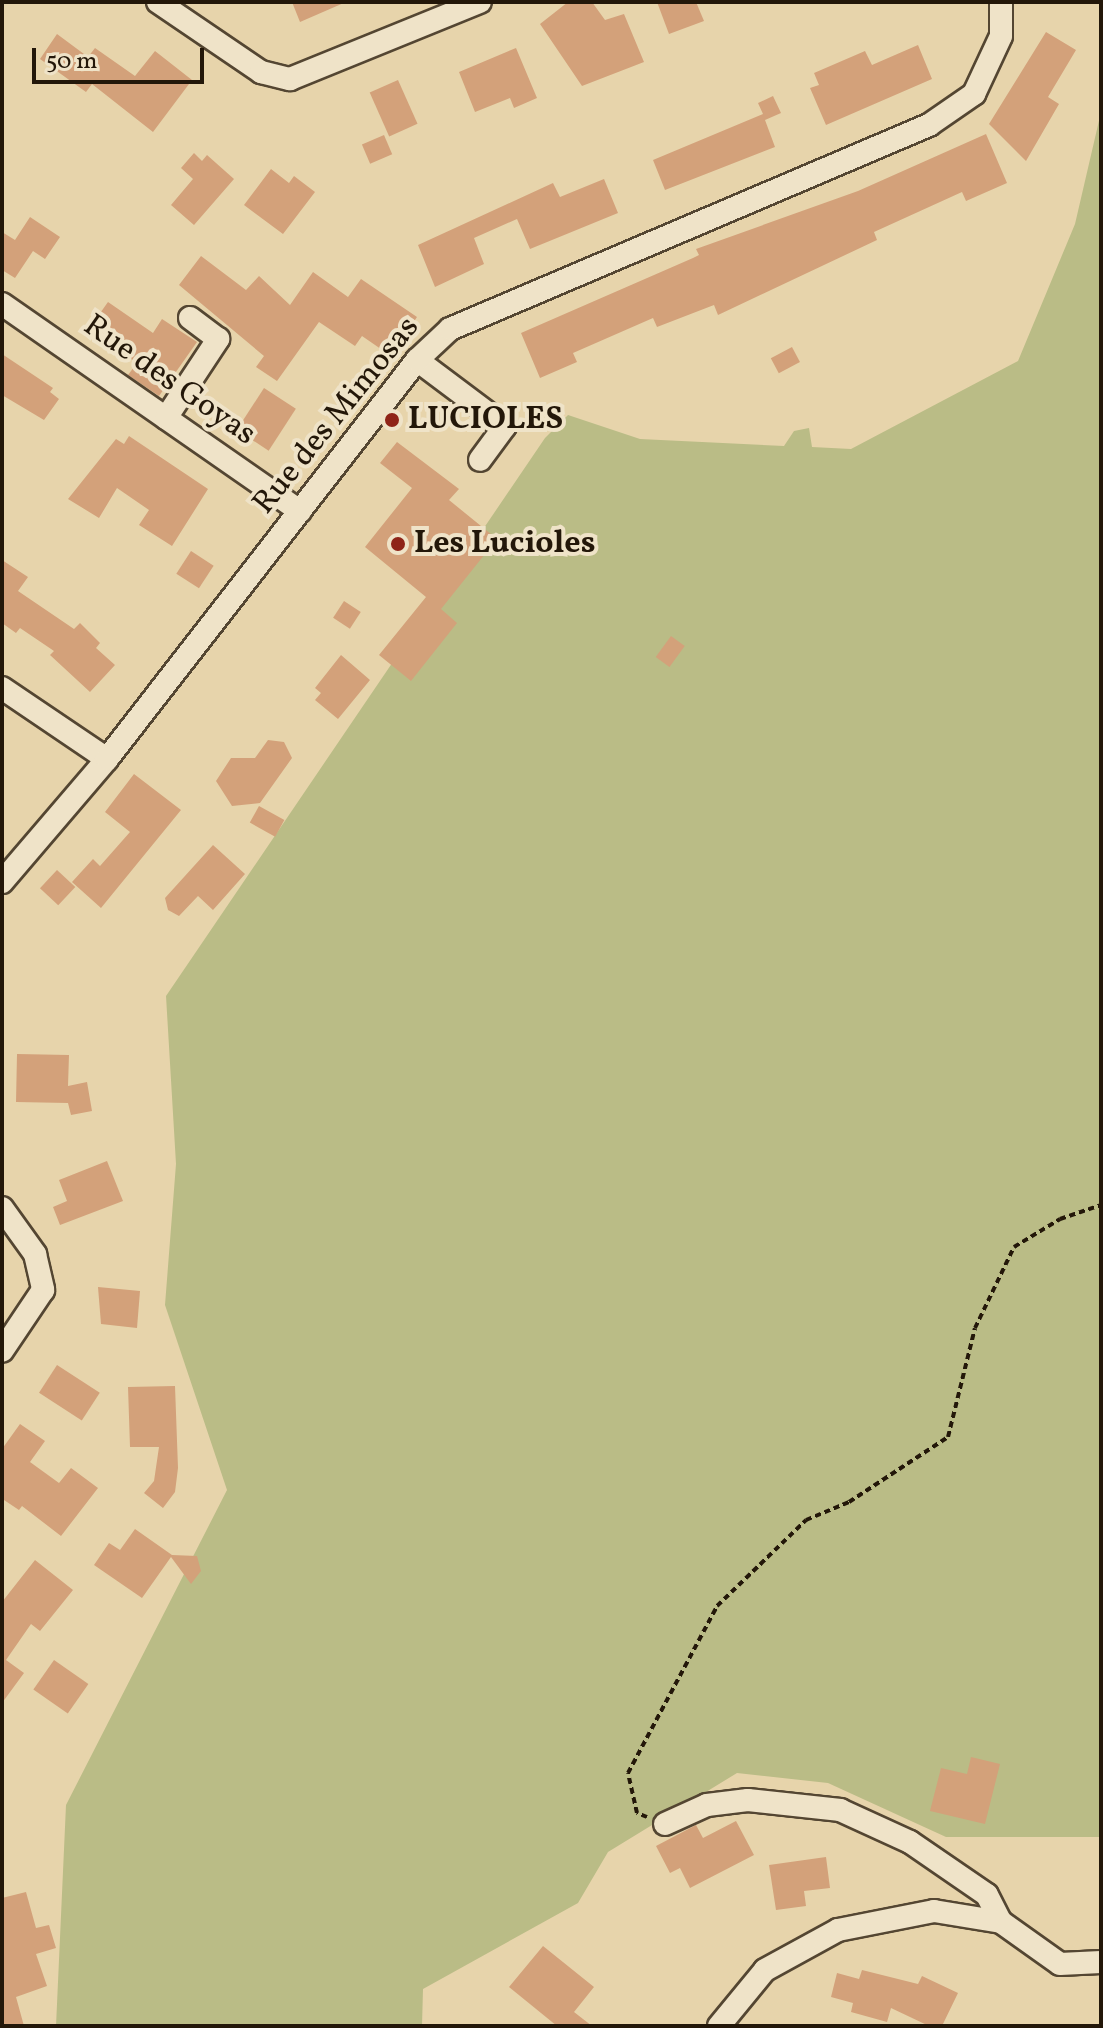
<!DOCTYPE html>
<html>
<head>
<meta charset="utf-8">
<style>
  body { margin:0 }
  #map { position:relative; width:1103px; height:2028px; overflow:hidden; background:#e7d4ab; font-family:Vollkorn,serif }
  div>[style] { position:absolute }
  .green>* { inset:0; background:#babc86 }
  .building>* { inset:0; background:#d3a17a; transform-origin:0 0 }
  .path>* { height:4px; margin-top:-2px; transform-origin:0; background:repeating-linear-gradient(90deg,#231709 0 6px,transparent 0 10px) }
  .roads { filter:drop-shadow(2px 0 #544632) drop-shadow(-2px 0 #544632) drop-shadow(0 2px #544632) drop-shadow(0 -2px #544632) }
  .minor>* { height:22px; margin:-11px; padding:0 11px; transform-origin:11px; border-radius:11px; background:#efe3c8 }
  .dots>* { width:22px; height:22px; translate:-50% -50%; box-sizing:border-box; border:4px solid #efe3c8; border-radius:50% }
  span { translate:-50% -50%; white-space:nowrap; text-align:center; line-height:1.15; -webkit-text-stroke:8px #efe3c8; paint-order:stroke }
  .street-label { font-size:32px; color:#231709 }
  .poi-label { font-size:32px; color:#231709; font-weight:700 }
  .left { translate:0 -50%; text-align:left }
  .frame { position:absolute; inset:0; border:4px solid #231709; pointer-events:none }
  .scale { position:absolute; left:32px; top:48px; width:172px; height:36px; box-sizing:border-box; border:4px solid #231709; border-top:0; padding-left:10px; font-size:24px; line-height:28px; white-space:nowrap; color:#231709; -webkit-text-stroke:6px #efe3c8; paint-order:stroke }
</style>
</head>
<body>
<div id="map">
  <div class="green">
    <div style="clip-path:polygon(1101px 112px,1101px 1837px,946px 1837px,828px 1783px,737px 1773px,608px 1852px,578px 1903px,423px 1989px,422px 2026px,56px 2026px,66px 1805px,227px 1490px,165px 1305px,176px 1164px,166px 996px,545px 438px,568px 415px,640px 439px,784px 446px,794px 431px,809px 428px,812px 447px,851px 449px,1018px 361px,1075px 224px)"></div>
  </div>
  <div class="building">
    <div style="clip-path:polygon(292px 2px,346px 2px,300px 22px)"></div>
    <div style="clip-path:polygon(568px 2px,592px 2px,605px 20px,624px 14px,644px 62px,582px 86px,540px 24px)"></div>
    <div style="clip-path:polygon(657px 2px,696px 2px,704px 21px,669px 34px)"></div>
    <div style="clip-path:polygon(1046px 32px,1076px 50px,1048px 97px,1059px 104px,1026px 161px,989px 124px)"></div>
    <div style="clip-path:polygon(57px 34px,88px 57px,95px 48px,135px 76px,155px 51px,192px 80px,153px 132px,92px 84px,86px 92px,40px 59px)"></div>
    <div style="clip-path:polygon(918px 45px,932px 79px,826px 125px,810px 88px,819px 85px,814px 73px,865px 51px,872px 65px)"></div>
    <div style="clip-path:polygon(516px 48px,537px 98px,514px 108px,510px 98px,475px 112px,459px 72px)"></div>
    <div style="left:398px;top:80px;width:48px;height:31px;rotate:66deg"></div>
    <div style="clip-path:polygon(773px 96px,781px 113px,765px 120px,775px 147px,665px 190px,653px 160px,763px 114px,758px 103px)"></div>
    <div style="clip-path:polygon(986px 134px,1007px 183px,966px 201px,962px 192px,874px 232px,877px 240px,718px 315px,714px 305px,657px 327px,653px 318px,573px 353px,577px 362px,540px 378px,521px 333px,693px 258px,699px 255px,696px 249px,858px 191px)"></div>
    <div style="left:384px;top:135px;width:21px;height:24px;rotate:67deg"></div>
    <div style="clip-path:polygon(194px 153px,202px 161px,207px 155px,234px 179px,194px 225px,171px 205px,193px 179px,181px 168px)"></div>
    <div style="clip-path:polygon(271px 169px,289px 183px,294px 176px,315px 192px,283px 234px,244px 205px)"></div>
    <div style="clip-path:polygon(604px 179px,618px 213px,530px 249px,517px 219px,474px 238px,484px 264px,435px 287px,418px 245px,553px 183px,560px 197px)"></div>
    <div style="clip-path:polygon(30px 217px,60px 237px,45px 259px,33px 251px,15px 278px,2px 270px,2px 232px,15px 240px)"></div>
    <div style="clip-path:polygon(201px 256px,246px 290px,259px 276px,290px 305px,313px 272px,348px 297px,361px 279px,417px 317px,391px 356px,362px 336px,355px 346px,319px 322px,277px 381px,256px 367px,264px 356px,179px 285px)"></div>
    <div style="clip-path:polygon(108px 302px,153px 333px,162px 319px,197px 342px,159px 396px,128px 375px,137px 363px,88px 330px)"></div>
    <div style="left:792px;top:347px;width:17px;height:24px;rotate:62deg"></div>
    <div style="clip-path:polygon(2px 354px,53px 388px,50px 392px,59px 399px,44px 420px,2px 395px)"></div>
    <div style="left:264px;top:388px;width:38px;height:50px;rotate:33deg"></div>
    <div style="clip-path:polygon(129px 436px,208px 489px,172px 546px,139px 525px,149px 510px,117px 488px,99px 518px,68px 499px,116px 439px,124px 444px)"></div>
    <div style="clip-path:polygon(397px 442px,459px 489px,449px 500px,497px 539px,441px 609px,457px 623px,411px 681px,379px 655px,426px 597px,365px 547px,412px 488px,380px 463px)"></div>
    <div style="left:191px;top:551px;width:27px;height:27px;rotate:33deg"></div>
    <div style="clip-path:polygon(2px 560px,28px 577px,18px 591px,74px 629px,80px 623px,100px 643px,96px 648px,115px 665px,90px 692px,50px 655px,54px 651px,20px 628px,16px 633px,2px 623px)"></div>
    <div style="left:344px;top:601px;width:20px;height:20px;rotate:33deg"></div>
    <div style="left:671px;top:636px;width:17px;height:26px;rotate:36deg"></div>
    <div style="clip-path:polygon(341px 655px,370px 680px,338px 719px,315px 700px,321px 693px,315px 688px)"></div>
    <div style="clip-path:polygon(268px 740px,284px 742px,292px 758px,260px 803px,232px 806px,216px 781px,231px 758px,255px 758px)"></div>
    <div style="clip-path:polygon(134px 774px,181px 810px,101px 908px,72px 882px,93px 859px,100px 866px,130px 832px,105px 812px)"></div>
    <div style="left:259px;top:806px;width:29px;height:19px;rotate:29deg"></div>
    <div style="clip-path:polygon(213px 845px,245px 874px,213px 910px,198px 896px,179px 916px,168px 910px,165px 898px)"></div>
    <div style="left:57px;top:870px;width:25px;height:25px;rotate:43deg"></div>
    <div style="clip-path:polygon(17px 1054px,69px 1055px,68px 1086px,87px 1082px,92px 1111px,71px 1115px,68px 1103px,16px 1102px)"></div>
    <div style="clip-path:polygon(107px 1161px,123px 1201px,60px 1225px,53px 1207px,67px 1201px,59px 1180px)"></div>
    <div style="clip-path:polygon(98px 1287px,140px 1291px,137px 1328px,101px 1324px)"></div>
    <div style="left:57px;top:1365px;width:51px;height:33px;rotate:33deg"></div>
    <div style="clip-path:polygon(175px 1386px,178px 1468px,175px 1492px,163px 1508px,144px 1493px,154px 1481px,159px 1447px,130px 1447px,128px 1387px)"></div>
    <div style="clip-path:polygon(20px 1424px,45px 1441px,30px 1462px,59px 1483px,71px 1468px,98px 1488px,61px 1536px,22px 1506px,19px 1510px,4px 1500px,2px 1449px)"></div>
    <div style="clip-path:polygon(135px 1529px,172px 1555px,197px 1556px,201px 1571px,191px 1584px,171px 1557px,142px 1598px,94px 1565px,109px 1543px,120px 1550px)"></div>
    <div style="clip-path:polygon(35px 1560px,73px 1590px,40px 1631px,31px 1624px,6px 1660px,24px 1673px,2px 1703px,2px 1602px)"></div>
    <div style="left:54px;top:1660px;width:42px;height:36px;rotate:35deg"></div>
    <div style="clip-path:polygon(971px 1757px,1000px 1764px,985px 1824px,930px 1811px,941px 1768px,967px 1774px)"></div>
    <div style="clip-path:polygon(736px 1821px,754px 1855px,690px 1888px,680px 1868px,670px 1873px,656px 1846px,696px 1825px,703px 1838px)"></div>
    <div style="clip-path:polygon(826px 1857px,830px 1888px,804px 1891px,806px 1906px,776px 1910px,769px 1865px)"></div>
    <div style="clip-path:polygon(26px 1892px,36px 1928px,49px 1925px,56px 1948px,36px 1954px,47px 1986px,16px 1997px,24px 2026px,2px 2026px,2px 1898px)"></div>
    <div style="clip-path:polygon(543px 1946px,594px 1987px,574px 2012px,592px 2026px,557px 2026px,509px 1987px)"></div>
    <div style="clip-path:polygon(862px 1970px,918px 1984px,922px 1976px,958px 1993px,942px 2026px,929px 2026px,891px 2008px,887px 2022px,851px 2012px,853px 2003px,831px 1997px,837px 1973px,859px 1979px)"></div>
  </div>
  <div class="path">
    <div style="left:647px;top:1817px;width:11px;rotate:-158deg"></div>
    <div style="left:637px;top:1813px;width:41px;rotate:-102.7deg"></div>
    <div style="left:628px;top:1773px;width:189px;rotate:-61.9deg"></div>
    <div style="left:717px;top:1606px;width:124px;rotate:-44deg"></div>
    <div style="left:806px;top:1520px;width:47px;rotate:-22.7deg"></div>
    <div style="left:849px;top:1502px;width:118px;rotate:-33.3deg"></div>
    <div style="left:948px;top:1437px;width:112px;rotate:-76.1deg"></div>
    <div style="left:975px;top:1328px;width:90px;rotate:-64.3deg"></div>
    <div style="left:1014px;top:1247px;width:54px;rotate:-31.3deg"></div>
    <div style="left:1060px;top:1219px;width:43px;rotate:-18.9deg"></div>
  </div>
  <div class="roads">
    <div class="minor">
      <div style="left:158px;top:2px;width:125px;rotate:34.2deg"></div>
      <div style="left:261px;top:72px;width:30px;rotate:14deg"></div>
      <div style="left:290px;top:79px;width:205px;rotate:-22.1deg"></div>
      <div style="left:2px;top:304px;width:363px;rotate:34.8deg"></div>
      <div style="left:417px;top:360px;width:110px;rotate:36.9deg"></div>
      <div style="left:505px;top:426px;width:42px;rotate:126.3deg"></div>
      <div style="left:166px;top:418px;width:95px;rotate:-56.6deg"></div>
      <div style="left:218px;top:339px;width:35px;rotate:-143deg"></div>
      <div style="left:2px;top:688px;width:127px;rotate:34.1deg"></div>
      <div style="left:2px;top:882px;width:162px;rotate:-49.5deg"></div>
      <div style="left:107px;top:759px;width:505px;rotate:-52.15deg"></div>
      <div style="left:417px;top:360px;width:45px;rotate:-43.2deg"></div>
      <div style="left:450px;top:329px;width:521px;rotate:-23.07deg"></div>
      <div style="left:929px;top:125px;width:55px;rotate:-34.6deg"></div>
      <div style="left:974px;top:94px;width:64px;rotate:-65deg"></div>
      <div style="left:1001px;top:36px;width:34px;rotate:-90deg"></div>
      <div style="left:2px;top:1208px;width:57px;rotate:54.3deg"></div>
      <div style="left:35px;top:1254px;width:37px;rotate:77deg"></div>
      <div style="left:43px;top:1290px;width:73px;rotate:123.9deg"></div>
      <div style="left:665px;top:1824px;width:46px;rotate:-24.3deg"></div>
      <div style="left:707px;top:1805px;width:41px;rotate:-7deg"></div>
      <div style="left:748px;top:1800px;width:93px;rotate:6.2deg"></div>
      <div style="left:840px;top:1810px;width:77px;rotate:24.6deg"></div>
      <div style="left:910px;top:1842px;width:93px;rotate:34.5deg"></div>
      <div style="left:987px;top:1895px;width:30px;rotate:63deg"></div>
      <div style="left:1001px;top:1922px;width:72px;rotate:35.4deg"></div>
      <div style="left:1060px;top:1964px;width:41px;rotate:-2.8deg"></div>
      <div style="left:719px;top:2026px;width:72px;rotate:-50.6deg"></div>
      <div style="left:765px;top:1970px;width:83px;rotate:-28.7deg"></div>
      <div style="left:838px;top:1930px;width:98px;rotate:-11.2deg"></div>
      <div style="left:934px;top:1911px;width:68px;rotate:9.3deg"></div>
    </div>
  </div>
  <div class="dots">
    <div style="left:392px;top:420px;background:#8f2418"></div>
    <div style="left:398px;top:544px;background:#8f2418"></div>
  </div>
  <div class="street-label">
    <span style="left:169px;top:381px;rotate:35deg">Rue des Goyas</span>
    <span style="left:337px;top:416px;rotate:-51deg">Rue des Mimosas</span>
  </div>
  <div class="poi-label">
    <span class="left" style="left:408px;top:420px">LUCIOLES</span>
    <span class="left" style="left:414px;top:544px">Les Lucioles</span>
  </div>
  <div class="frame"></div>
  <div class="scale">50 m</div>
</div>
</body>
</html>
